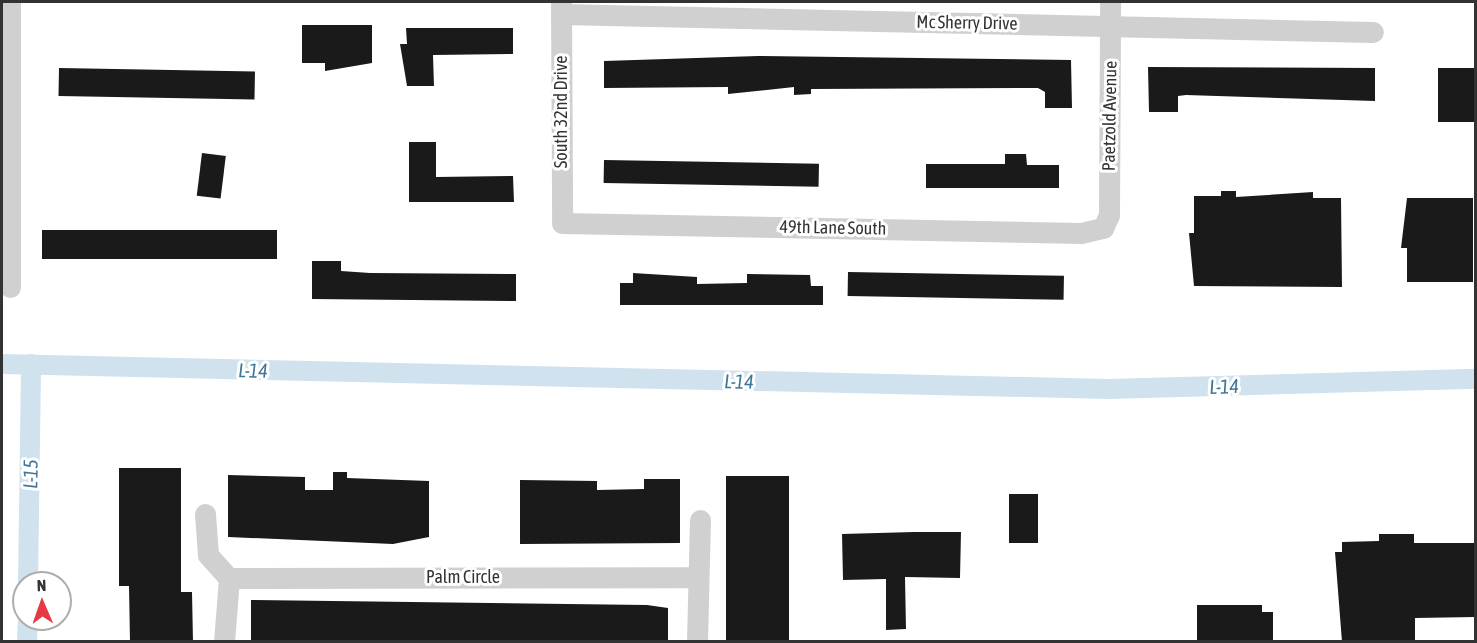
<!DOCTYPE html>
<html>
<head>
<meta charset="utf-8">
<style>
  body { margin:0 }
  #map { position:relative; width:1477px; height:643px; overflow:hidden; background:#fff; font-family:"Asap Condensed",sans-serif }
  div>[style] { position:absolute }
  .canal>* { height:20px; margin:-10px; padding:0 10px; transform-origin:10px; border-radius:10px; background:#cfe2ee }
  .building>* { inset:0; background:#1a1a1a; transform-origin:0 0 }
  .street>* { height:21px; margin:-10.5px; padding:0 10.5px; transform-origin:10.5px; border-radius:10.5px; background:#d0d0d0 }
  span { translate:-50% -50%; white-space:nowrap; text-align:center; line-height:1.15; -webkit-text-stroke:6px #fff; paint-order:stroke }
  .street-label { font-size:18px; color:#333 }
  .water-label { font-size:20px; color:#3f7597; font-style:italic }
  .frame { position:absolute; inset:0; border:3px solid #333; pointer-events:none }
  .north { position:absolute; left:12px; top:571px; width:60px; height:60px; box-sizing:border-box; background:#fff; border:2px solid #adadad; border-radius:50%; rotate:358deg; font-size:16px; font-weight:700; line-height:24px; text-align:center; color:#333 }
  .north::after { content:''; display:block; margin:auto; width:21px; height:27px; background:#e63946; clip-path:polygon(50% 0,100% 100%,50% 72%,0 100%) }
</style>
</head>
<body>
<div id="map">
  <div class="canal">
    <div style="left:2px;top:364px;width:1107px;rotate:1.29deg"></div>
    <div style="left:1109px;top:389px;width:367px;rotate:-1.6deg"></div>
    <div style="left:28px;top:583px;width:219px;rotate:-89.2deg"></div>
    <div style="left:27px;top:642px;width:23px;rotate:-88deg"></div>
  </div>
  <div class="building">
    <div style="clip-path:polygon(302px 25px,372px 25px,372px 63px,325px 71px,325px 63px,302px 63px)"></div>
    <div style="clip-path:polygon(406px 28px,513px 28px,513px 54px,433px 55px,434px 86px,407px 86px,400px 44px,407px 44px)"></div>
    <div style="clip-path:polygon(758px 56px,1071px 60px,1072px 108px,1045px 108px,1045px 92px,1038px 88px,811px 89px,811px 94px,794px 95px,794px 87px,728px 94px,728px 87px,604px 88px,604px 61px)"></div>
    <div style="clip-path:polygon(1148px 67px,1375px 68px,1375px 101px,1186px 95px,1178px 96px,1178px 112px,1149px 112px)"></div>
    <div style="left:59px;top:68px;width:196px;height:28px;rotate:1deg"></div>
    <div style="left:1476px;top:68px;width:54px;height:38px;rotate:90deg"></div>
    <div style="clip-path:polygon(409px 142px,436px 142px,436px 177px,513px 176px,514px 202px,409px 202px)"></div>
    <div style="left:202px;top:153px;width:24px;height:43px;rotate:7deg"></div>
    <div style="clip-path:polygon(1005px 154px,1026px 154px,1027px 165px,1059px 165px,1059px 188px,926px 188px,926px 164px,1005px 164px)"></div>
    <div style="left:604px;top:160px;width:215px;height:23px;rotate:1deg"></div>
    <div style="clip-path:polygon(1221px 191px,1236px 191px,1236px 197px,1313px 192px,1313px 198px,1341px 198px,1342px 287px,1194px 286px,1189px 233px,1194px 233px,1194px 196px,1221px 196px)"></div>
    <div style="clip-path:polygon(1407px 198px,1473px 198px,1473px 282px,1407px 282px,1407px 248px,1401px 248px)"></div>
    <div style="left:42px;top:230px;width:235px;height:29px"></div>
    <div style="clip-path:polygon(312px 261px,341px 261px,341px 271px,370px 273px,516px 274px,516px 301px,312px 299px)"></div>
    <div style="left:848px;top:272px;width:216px;height:24px;rotate:1deg"></div>
    <div style="clip-path:polygon(633px 273px,697px 277px,697px 284px,747px 283px,747px 274px,810px 275px,811px 286px,823px 286px,823px 305px,620px 305px,620px 283px,633px 283px)"></div>
    <div style="clip-path:polygon(119px 468px,181px 468px,181px 592px,192px 592px,193px 642px,130px 642px,129px 586px,119px 586px)"></div>
    <div style="clip-path:polygon(333px 472px,347px 472px,347px 478px,429px 481px,429px 537px,393px 544px,228px 537px,228px 475px,305px 477px,305px 490px,333px 490px)"></div>
    <div style="left:726px;top:476px;width:63px;height:166px"></div>
    <div style="clip-path:polygon(644px 479px,680px 479px,680px 543px,520px 544px,520px 480px,597px 481px,597px 490px,644px 489px)"></div>
    <div style="left:1009px;top:494px;width:29px;height:49px"></div>
    <div style="clip-path:polygon(914px 532px,961px 532px,960px 578px,905px 577px,906px 629px,886px 630px,886px 579px,843px 580px,842px 534px)"></div>
    <div style="clip-path:polygon(1379px 534px,1414px 534px,1414px 543px,1476px 543px,1476px 617px,1415px 618px,1415px 642px,1342px 642px,1335px 552px,1342px 552px,1342px 542px,1379px 541px)"></div>
    <div style="clip-path:polygon(251px 600px,647px 605px,668px 608px,668px 642px,251px 642px)"></div>
    <div style="clip-path:polygon(1197px 605px,1262px 605px,1262px 612px,1273px 612px,1273px 642px,1197px 642px)"></div>
  </div>
  <div class="street">
    <div style="left:10px;top:2px;width:285px;rotate:90deg"></div>
    <div style="left:561px;top:2px;width:221px;rotate:89.7deg"></div>
    <div style="left:562px;top:223px;width:519px;rotate:1.1deg"></div>
    <div style="left:1081px;top:233px;width:23px;rotate:-13deg"></div>
    <div style="left:1103px;top:228px;width:14px;rotate:-65deg"></div>
    <div style="left:1109px;top:215px;width:213px;rotate:-89.7deg"></div>
    <div style="left:561px;top:14px;width:812px;rotate:1.27deg"></div>
    <div style="left:205px;top:514px;width:41px;rotate:85.8deg"></div>
    <div style="left:208px;top:555px;width:31px;rotate:48deg"></div>
    <div style="left:229px;top:578px;width:469px;rotate:-0.1deg"></div>
    <div style="left:224px;top:642px;width:64px;rotate:-85.5deg"></div>
    <div style="left:697px;top:642px;width:122px;rotate:-88.6deg"></div>
  </div>
  <div class="street-label">
    <span style="left:967px;top:23px;rotate:1deg">Mc Sherry Drive</span>
    <span style="left:561px;top:112px;rotate:-90deg">South 32nd Drive</span>
    <span style="left:1110px;top:116px;rotate:-89deg">Paetzold Avenue</span>
    <span style="left:833px;top:228px;rotate:1deg">49th Lane South</span>
    <span style="left:463px;top:577px">Palm Circle</span>
  </div>
  <div class="water-label">
    <span style="left:253px;top:370px;rotate:1deg">L-14</span>
    <span style="left:739px;top:381px;rotate:1deg">L-14</span>
    <span style="left:1224px;top:386px;rotate:-2deg">L-14</span>
    <span style="left:30px;top:474px;rotate:-89deg">L-15</span>
  </div>
  <div class="frame"></div>
  <div class="north">N</div>
</div>
</body>
</html>
